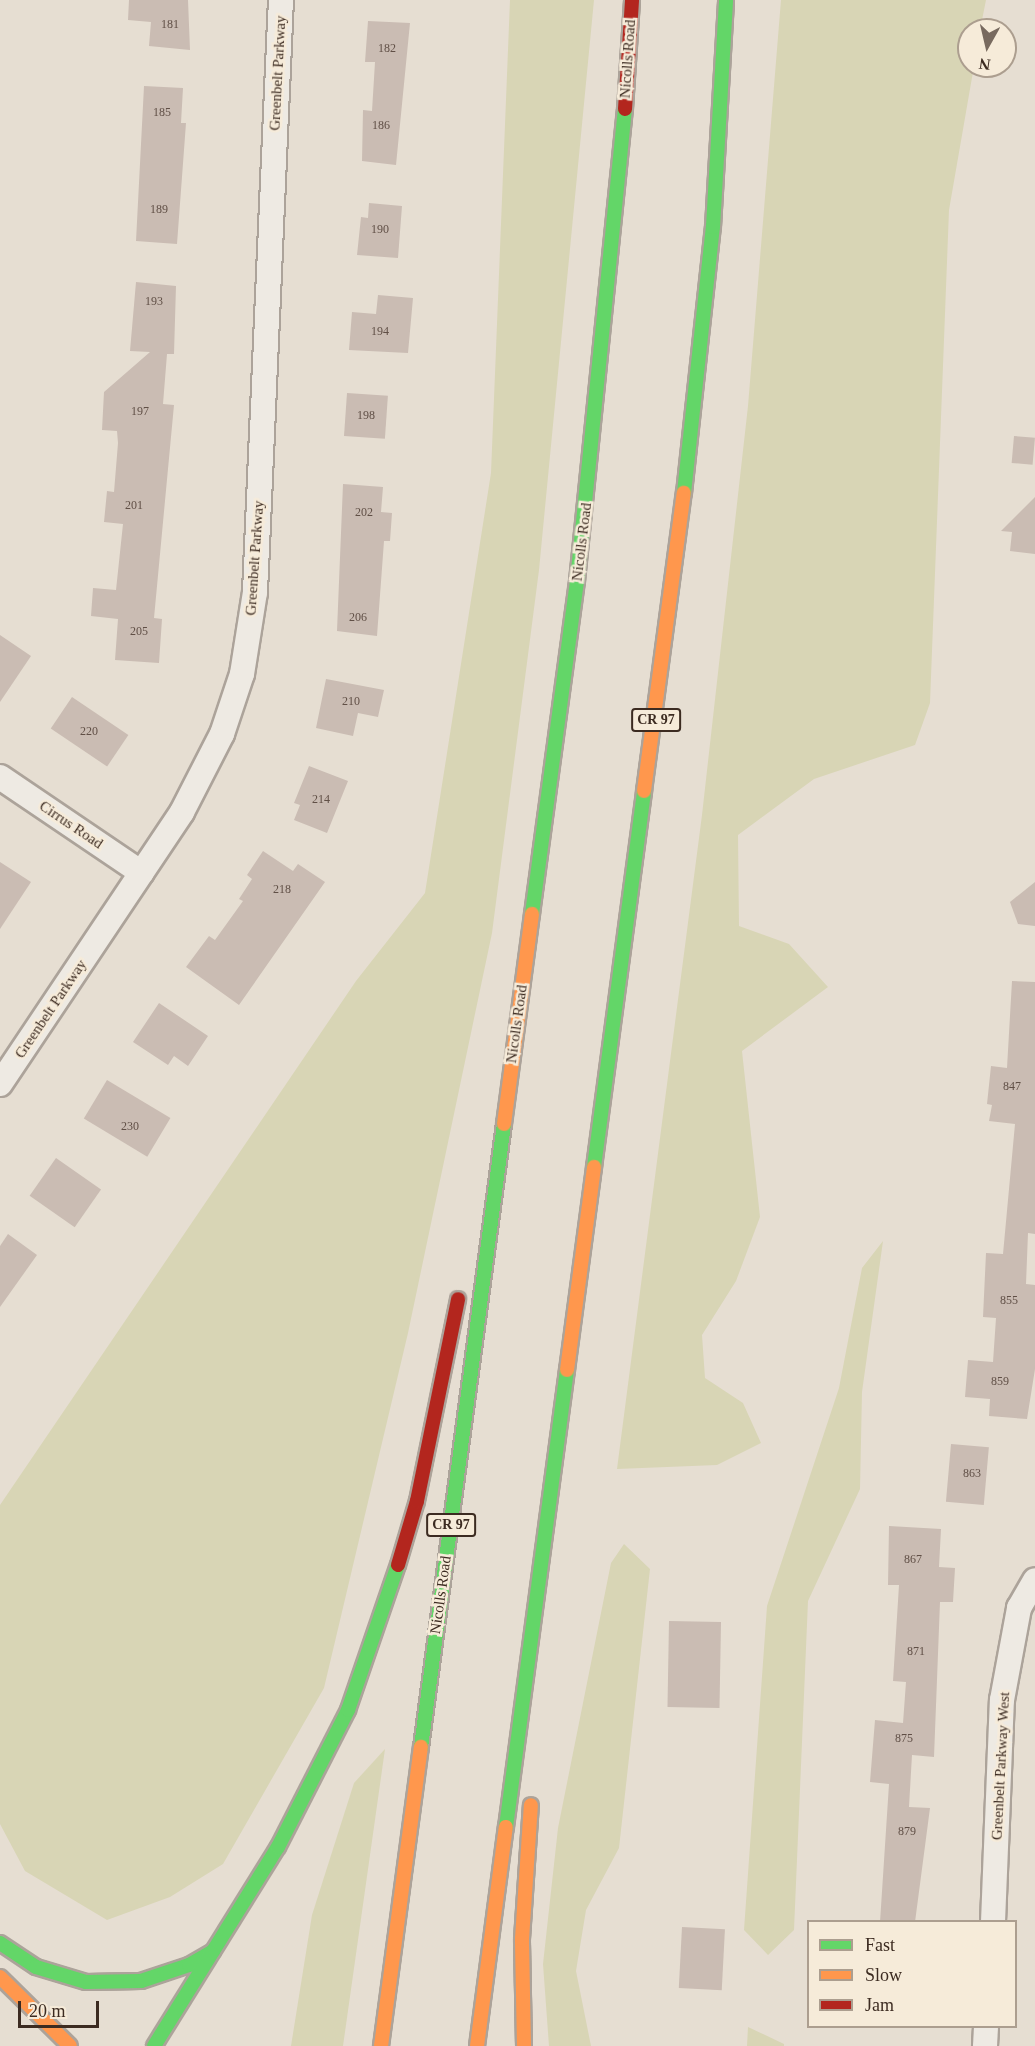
<!DOCTYPE html>
<html>
<head>
<meta charset="utf-8">
<style>
  body { margin:0 }
  #map { position:relative; width:1035px; height:2046px; overflow:hidden; background:#e6ded2; font-family:Georgia,serif }
  div>[style] { position:absolute }
  .green>* { inset:0; background:#d8d5b5 }
  .building>* { inset:0; background:#cabcb3; transform-origin:0 0 }
  .roads { filter:drop-shadow(2px 0 #aca39a) drop-shadow(-2px 0 #aca39a) drop-shadow(0 2px #aca39a) drop-shadow(0 -2px #aca39a) }
  .street>* { height:24px; margin:-12px; padding:0 12px; transform-origin:12px; border-radius:12px; background:#eeeae3 }
  .fast>* { height:14px; margin:-7px; padding:0 7px; transform-origin:7px; border-radius:7px; background:#63d668 }
  .slow>* { height:14px; margin:-7px; padding:0 7px; transform-origin:7px; border-radius:7px; background:#ff974d }
  .jam>* { height:14px; margin:-7px; padding:0 7px; transform-origin:7px; border-radius:7px; background:#b3261e }
  span { translate:-50% -50%; white-space:nowrap; text-align:center; line-height:1.15; -webkit-text-stroke:5px #f6ebd9; paint-order:stroke }
  .number-label { font-size:12px; color:#604f46 }
  .number-label span { -webkit-text-stroke-width:0 }
  .shield-label span { padding:2px 4px; background:#f6ebd9; border:2px solid; border-radius:4px; -webkit-text-stroke-width:0 }
  .shield-label { font-size:14px; color:#3c2b21; font-weight:700 }
  .street-label { font-size:15px; color:#3c2b21 }
  .legend { position:absolute; left:807px; top:1920px; width:210px; height:108px; box-sizing:border-box; background:#f6ebd9; border:2px solid #ac9e8f; margin:0; padding:8px 10px; list-style:none; font-size:18px; color:#3c2b21 }
  .legend li { display:flex; align-items:center; gap:12px; height:30px }
  .legend b { width:30px; border:2px solid #ac9e8f }
  .north { position:absolute; left:957px; top:18px; width:60px; height:60px; box-sizing:border-box; background:#f6ebd9; border:2px solid #ac9e8f; border-radius:50%; rotate:188deg; font-size:16px; font-weight:700; line-height:24px; text-align:center; color:#3c2b21 }
  .north::after { content:''; display:block; margin:auto; width:21px; height:27px; background:#786a5f; clip-path:polygon(50% 0,100% 100%,50% 72%,0 100%) }
  .scale { position:absolute; left:18px; top:2001px; width:81px; height:27px; box-sizing:border-box; border:3px solid #3c2b21; border-top:0; padding-left:8px; font-size:18px; line-height:21px; white-space:nowrap; color:#3c2b21; -webkit-text-stroke:4px #f6ebd9; paint-order:stroke }
</style>
</head>
<body>
<div id="map">
  <div class="green">
    <div style="clip-path:polygon(510px 0,594px 0,539px 570px,492px 933px,408px 1333px,324px 1688px,223px 1864px,170px 1897px,107px 1920px,25px 1871px,0 1824px,0 1505px,356px 981px,425px 893px,491px 473px)"></div>
    <div style="clip-path:polygon(781px 0,986px 0,980px 30px,969px 30px,969px 66px,974px 66px,949px 210px,930px 703px,915px 745px,814px 779px,738px 835px,739px 926px,789px 944px,828px 987px,742px 1051px,760px 1217px,736px 1281px,702px 1335px,705px 1378px,743px 1403px,761px 1443px,717px 1465px,617px 1469px,702px 815px,748px 406px)"></div>
    <div style="clip-path:polygon(883px 1241px,862px 1392px,860px 1489px,808px 1601px,794px 1930px,768px 1955px,744px 1930px,767px 1606px,839px 1388px,862px 1268px)"></div>
    <div style="clip-path:polygon(624px 1544px,650px 1569px,619px 1848px,586px 1910px,576px 1971px,591px 2046px,549px 2046px,543px 1964px,558px 1828px,611px 1563px)"></div>
    <div style="clip-path:polygon(385px 1749px,343px 2046px,291px 2046px,312px 1915px,354px 1783px)"></div>
    <div style="clip-path:polygon(748px 2027px,784px 2044px,784px 2046px,747px 2046px)"></div>
  </div>
  <div class="building">
    <div style="clip-path:polygon(129px 0,188px 0,190px 50px,149px 46px,151px 22px,128px 20px)"></div>
    <div style="clip-path:polygon(368px 21px,410px 23px,396px 165px,362px 161px,363px 110px,372px 111px,375px 62px,365px 62px)"></div>
    <div style="clip-path:polygon(144px 86px,183px 88px,181px 123px,186px 123px,177px 244px,136px 241px)"></div>
    <div style="clip-path:polygon(369px 203px,402px 206px,398px 258px,357px 255px,361px 217px,368px 218px)"></div>
    <div style="clip-path:polygon(136px 282px,176px 286px,174px 354px,167px 354px,163px 404px,174px 405px,154px 618px,162px 619px,159px 663px,115px 660px,118px 619px,91px 616px,93px 588px,116px 590px,123px 524px,104px 522px,107px 491px,114px 492px,118px 443px,117px 431px,102px 430px,104px 392px,150px 352px,130px 351px)"></div>
    <div style="clip-path:polygon(378px 295px,413px 298px,408px 353px,349px 350px,352px 312px,376px 314px)"></div>
    <div style="left:347px;top:393px;width:41px;height:43px;rotate:4deg"></div>
    <div style="left:1014px;top:436px;width:21px;height:27px;rotate:5deg"></div>
    <div style="clip-path:polygon(343px 484px,383px 487px,381px 512px,392px 513px,390px 541px,384px 541px,377px 636px,337px 631px)"></div>
    <div style="clip-path:polygon(1035px 497px,1035px 554px,1010px 551px,1012px 532px,1001px 531px)"></div>
    <div style="clip-path:polygon(0 635px,31px 656px,0 702px)"></div>
    <div style="clip-path:polygon(326px 679px,384px 690px,378px 717px,358px 713px,353px 736px,316px 728px)"></div>
    <div style="left:72px;top:697px;width:68px;height:38px;rotate:34deg"></div>
    <div style="clip-path:polygon(309px 766px,348px 781px,327px 833px,294px 820px,300px 805px,294px 803px)"></div>
    <div style="clip-path:polygon(263px 851px,293px 871px,298px 864px,325px 882px,239px 1005px,186px 967px,209px 936px,215px 940px,243px 901px,239px 899px,252px 879px,247px 875px)"></div>
    <div style="clip-path:polygon(0 862px,31px 882px,0 929px)"></div>
    <div style="clip-path:polygon(1035px 882px,1035px 926px,1018px 924px,1010px 902px)"></div>
    <div style="clip-path:polygon(1012px 981px,1035px 982px,1035px 1234px,1028px 1233px,1026px 1284px,1035px 1285px,1035px 1369px,1027px 1419px,989px 1416px,990px 1399px,965px 1397px,968px 1360px,993px 1362px,996px 1318px,983px 1317px,986px 1253px,1003px 1254px,1015px 1124px,989px 1121px,992px 1105px,987px 1104px,991px 1066px,1007px 1068px)"></div>
    <div style="clip-path:polygon(159px 1003px,208px 1036px,188px 1066px,174px 1056px,168px 1065px,133px 1042px)"></div>
    <div style="left:107px;top:1080px;width:74px;height:45px;rotate:31deg"></div>
    <div style="left:56px;top:1158px;width:55px;height:46px;rotate:35deg"></div>
    <div style="clip-path:polygon(8px 1234px,37px 1255px,0 1307px,0 1246px)"></div>
    <div style="left:951px;top:1444px;width:38px;height:58px;rotate:5deg"></div>
    <div style="clip-path:polygon(889px 1526px,941px 1529px,939px 1567px,955px 1568px,953px 1602px,940px 1602px,934px 1757px,912px 1755px,909px 1807px,930px 1808px,915px 1922px,880px 1922px,889px 1784px,870px 1782px,875px 1720px,903px 1723px,906px 1682px,893px 1681px,899px 1585px,888px 1585px)"></div>
    <div style="left:669px;top:1621px;width:52px;height:86px;rotate:1deg"></div>
    <div style="left:682px;top:1927px;width:43px;height:61px;rotate:3deg"></div>
  </div>
  <div class="roads">
    <div class="street">
      <div style="left:0;top:777px;width:171px;rotate:34.1deg"></div>
      <div style="left:0;top:1084px;width:327px;rotate:-56.2deg"></div>
      <div style="left:182px;top:812px;width:88px;rotate:-62.9deg"></div>
      <div style="left:222px;top:734px;width:63px;rotate:-71.6deg"></div>
      <div style="left:242px;top:674px;width:83px;rotate:-81deg"></div>
      <div style="left:255px;top:592px;width:593px;rotate:-87.49deg"></div>
      <div style="left:993px;top:1922px;width:222px;rotate:-87.7deg"></div>
      <div style="left:1002px;top:1700px;width:94px;rotate:-79.5deg"></div>
      <div style="left:1019px;top:1608px;width:32px;rotate:-60deg"></div>
      <div style="left:985px;top:2046px;width:20px;rotate:-87deg"></div>
    </div>
    <div class="fast">
      <div style="left:684px;top:493px;width:268px;rotate:-83.8deg"></div>
      <div style="left:713px;top:227px;width:227px;rotate:-86.7deg"></div>
      <div style="left:532px;top:914px;width:336px;rotate:-82.3deg"></div>
      <div style="left:577px;top:581px;width:474px;rotate:-84.2deg"></div>
      <div style="left:594px;top:1167px;width:379px;rotate:-82.4deg"></div>
      <div style="left:421px;top:1747px;width:629px;rotate:-82.41deg"></div>
      <div style="left:506px;top:1827px;width:461px;rotate:-82.4deg"></div>
      <div style="left:0;top:1943px;width:43px;rotate:33.7deg"></div>
      <div style="left:36px;top:1967px;width:52px;rotate:16.7deg"></div>
      <div style="left:86px;top:1982px;width:55px;rotate:-1deg"></div>
      <div style="left:141px;top:1981px;width:51px;rotate:-18.4deg"></div>
      <div style="left:189px;top:1965px;width:28px;rotate:-30deg"></div>
      <div style="left:154px;top:2046px;width:234px;rotate:-58.1deg"></div>
      <div style="left:278px;top:1847px;width:154px;rotate:-62.9deg"></div>
      <div style="left:348px;top:1710px;width:153px;rotate:-71deg"></div>
    </div>
    <div class="slow">
      <div style="left:644px;top:791px;width:301px;rotate:-82.4deg"></div>
      <div style="left:504px;top:1124px;width:212px;rotate:-82.4deg"></div>
      <div style="left:567px;top:1370px;width:205px;rotate:-82.4deg"></div>
      <div style="left:0;top:1977px;width:98px;rotate:44.6deg"></div>
      <div style="left:381px;top:2046px;width:302px;rotate:-82.4deg"></div>
      <div style="left:477px;top:2046px;width:221px;rotate:-82.5deg"></div>
      <div style="left:524px;top:2046px;width:107px;rotate:-91.1deg"></div>
      <div style="left:522px;top:1939px;width:134px;rotate:-86.2deg"></div>
    </div>
    <div class="jam">
      <div style="left:625px;top:109px;width:109px;rotate:-86.3deg"></div>
      <div style="left:398px;top:1565px;width:67px;rotate:-73.5deg"></div>
      <div style="left:417px;top:1501px;width:206px;rotate:-78.5deg"></div>
    </div>
  </div>
  <div class="number-label">
    <span style="left:170px;top:25px">181</span>
    <span style="left:387px;top:49px">182</span>
    <span style="left:162px;top:113px">185</span>
    <span style="left:381px;top:126px">186</span>
    <span style="left:159px;top:210px">189</span>
    <span style="left:380px;top:230px">190</span>
    <span style="left:154px;top:302px">193</span>
    <span style="left:380px;top:332px">194</span>
    <span style="left:140px;top:412px">197</span>
    <span style="left:366px;top:416px">198</span>
    <span style="left:134px;top:506px">201</span>
    <span style="left:364px;top:513px">202</span>
    <span style="left:358px;top:618px">206</span>
    <span style="left:139px;top:632px">205</span>
    <span style="left:351px;top:702px">210</span>
    <span style="left:89px;top:732px">220</span>
    <span style="left:321px;top:800px">214</span>
    <span style="left:282px;top:890px">218</span>
    <span style="left:1012px;top:1087px">847</span>
    <span style="left:130px;top:1127px">230</span>
    <span style="left:1009px;top:1301px">855</span>
    <span style="left:1000px;top:1382px">859</span>
    <span style="left:972px;top:1474px">863</span>
    <span style="left:913px;top:1560px">867</span>
    <span style="left:916px;top:1652px">871</span>
    <span style="left:904px;top:1739px">875</span>
    <span style="left:907px;top:1832px">879</span>
  </div>
  <div class="shield-label">
    <span style="left:656px;top:720px">CR 97</span>
    <span style="left:451px;top:1525px">CR 97</span>
  </div>
  <div class="street-label">
    <span style="left:628px;top:59px;rotate:-86deg">Nicolls Road</span>
    <span style="left:278px;top:73px;rotate:-87deg">Greenbelt Parkway</span>
    <span style="left:582px;top:542px;rotate:-83deg">Nicolls Road</span>
    <span style="left:255px;top:558px;rotate:-86deg">Greenbelt Parkway</span>
    <span style="left:71px;top:825px;rotate:34deg">Cirrus Road</span>
    <span style="left:51px;top:1009px;rotate:-56deg">Greenbelt Parkway</span>
    <span style="left:517px;top:1024px;rotate:-82deg">Nicolls Road</span>
    <span style="left:441px;top:1595px;rotate:-82deg">Nicolls Road</span>
    <span style="left:1001px;top:1766px;rotate:-87deg">Greenbelt Parkway West</span>
  </div>
  <ul class="legend">
  <li><b style="height:8px;background:#63d668"></b>Fast</li>
  <li><b style="height:8px;background:#ff974d"></b>Slow</li>
  <li><b style="height:8px;background:#b3261e"></b>Jam</li>
  </ul>
  <div class="north">N</div>
  <div class="scale">20 m</div>
</div>
</body>
</html>
